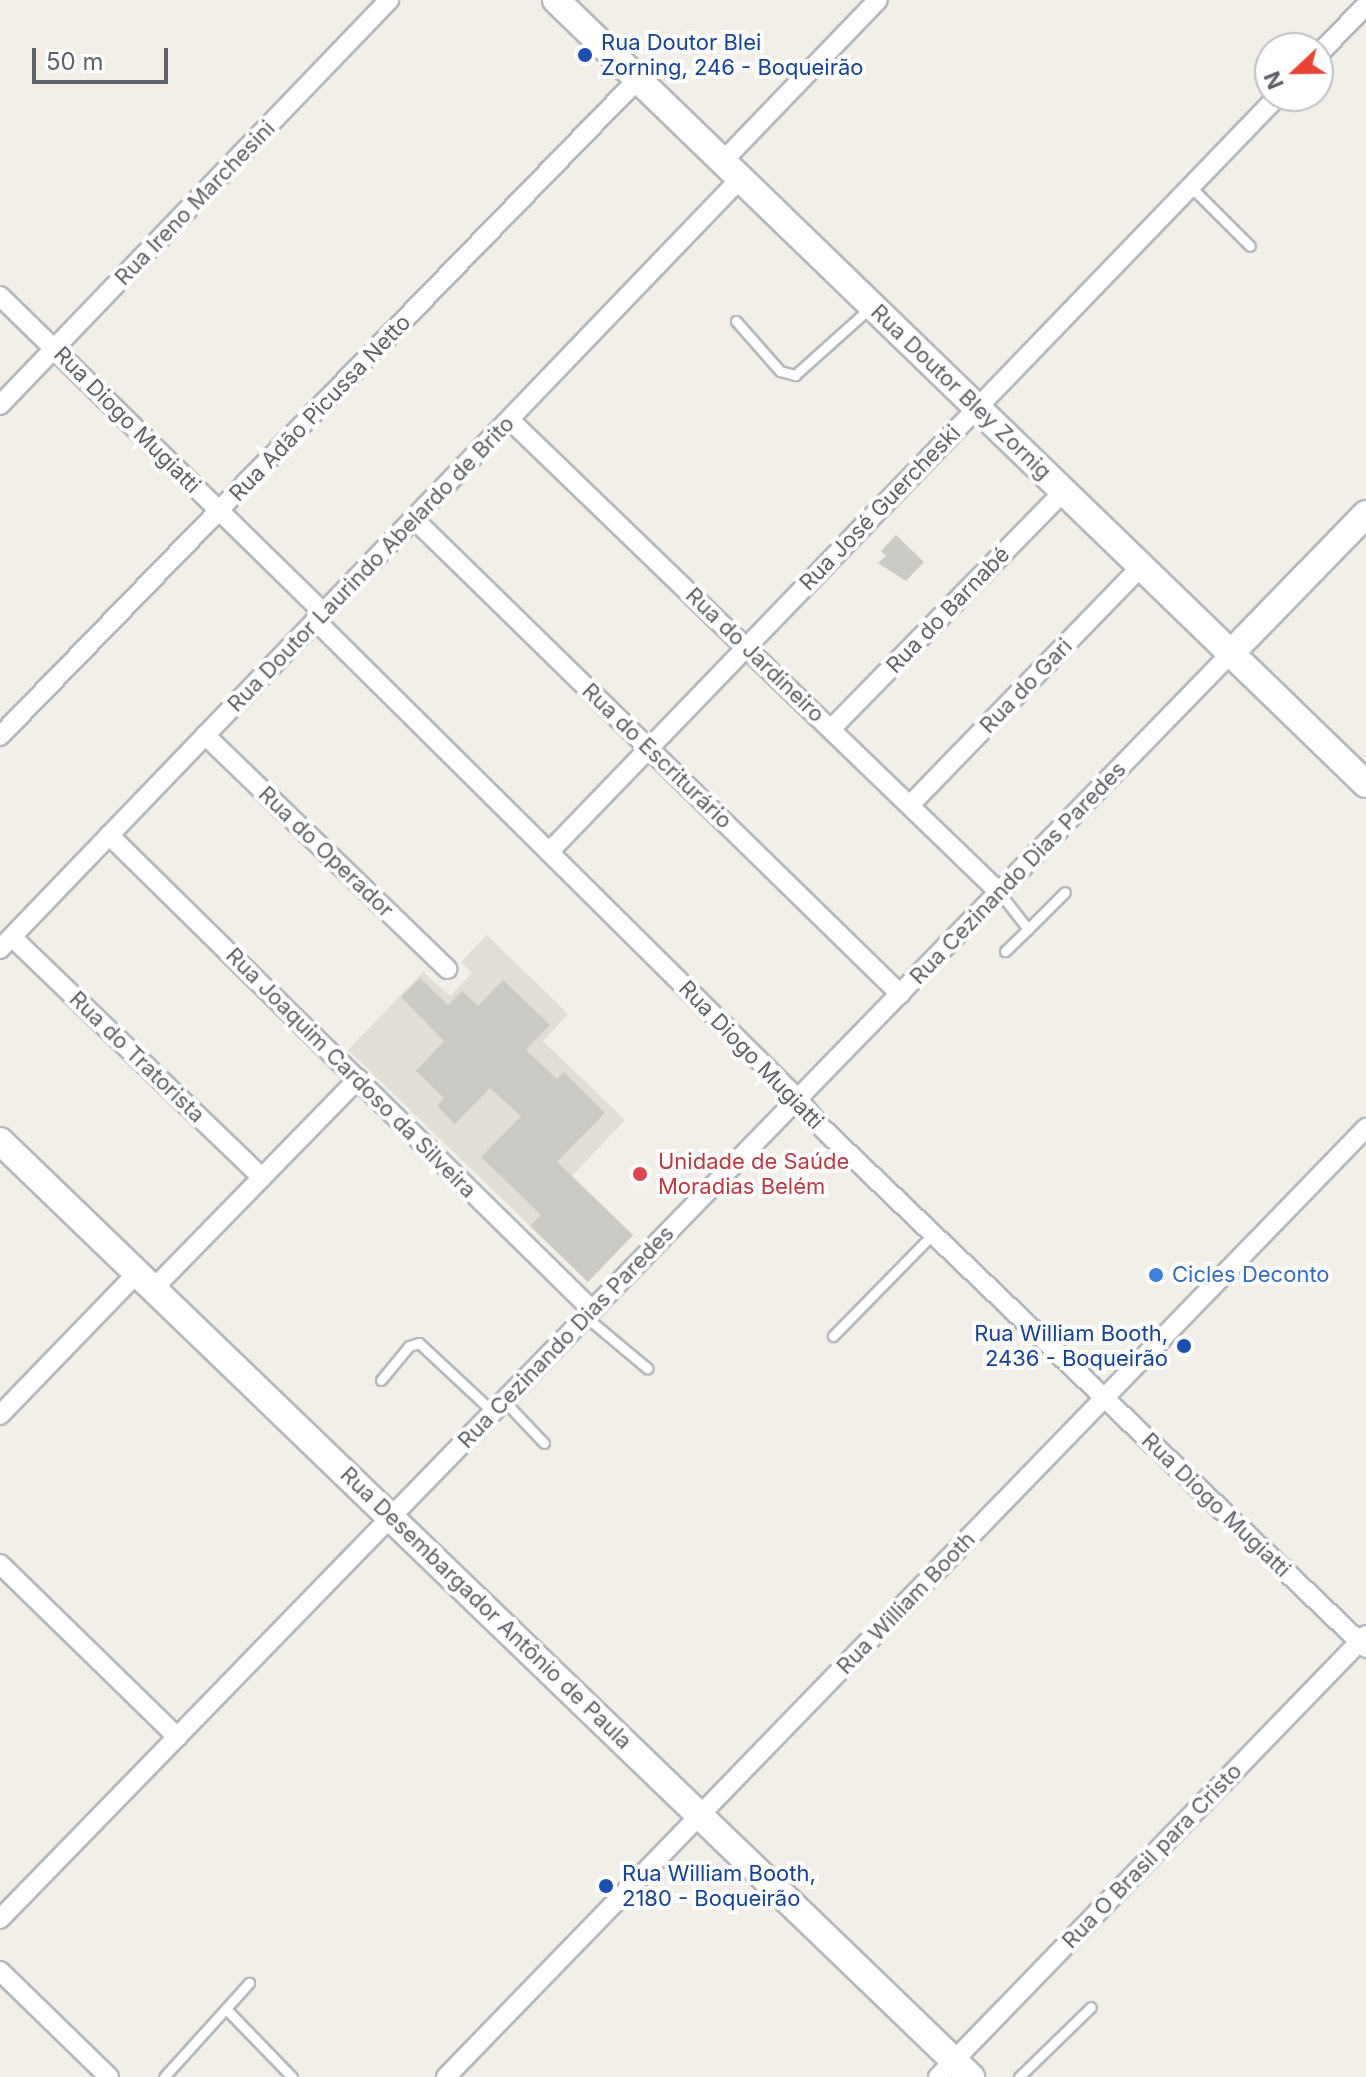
<!DOCTYPE html>
<html>
<head>
<meta charset="utf-8">
<style>
  body { margin:0 }
  #map { position:relative; width:1366px; height:2077px; overflow:hidden; background:#f1efe8; font-family:Inter,sans-serif }
  div>[style] { position:absolute }
  .education>* { inset:0; background:#e1ded6 }
  .building>* { inset:0; background:#cccac5 }
  .roads { filter:drop-shadow(2px 0 #b5b8bc) drop-shadow(-2px 0 #b5b8bc) drop-shadow(0 2px #b5b8bc) drop-shadow(0 -2px #b5b8bc) }
  .lane>* { height:9px; margin:-4.5px; padding:0 4.5px; transform-origin:4.5px; border-radius:4.5px; background:#fff }
  .street>* { height:18px; margin:-9px; padding:0 9px; transform-origin:9px; border-radius:9px; background:#fff }
  .secondary>* { height:26px; margin:-13px; padding:0 13px; transform-origin:13px; border-radius:13px; background:#fff }
  .dots>* { width:22px; height:22px; translate:-50% -50%; box-sizing:border-box; border:4px solid #fff; border-radius:50% }
  span { translate:-50% -50%; white-space:nowrap; text-align:center; line-height:1.15; -webkit-text-stroke:8px #fff; paint-order:stroke }
  .transit-label { font-size:22px; color:#164399 }
  .left { translate:0 -50%; text-align:left }
  .right { translate:-100% -50%; text-align:right }
  .street-label { font-size:22px; color:#5f6368 }
  .health-label { font-size:22px; color:#be3a42 }
  .shop-label { font-size:22px; color:#366cbe }
  .north { position:absolute; left:1254px; top:32px; width:80px; height:80px; box-sizing:border-box; background:#fff; border:2px solid #bfc1c3; border-radius:50%; rotate:248deg; font-size:22px; font-weight:700; line-height:32px; text-align:center; color:#5f6368 }
  .north::after { content:''; display:block; margin:auto; width:28px; height:36px; background:#ea4335; clip-path:polygon(50% 0,100% 100%,50% 72%,0 100%) }
  .scale { position:absolute; left:32px; top:48px; width:136px; height:36px; box-sizing:border-box; border:4px solid #5f6368; border-top:0; padding-left:10px; font-size:24px; line-height:28px; white-space:nowrap; color:#5f6368; -webkit-text-stroke:6px #fff; paint-order:stroke }
</style>
</head>
<body>
<div id="map">
  <div class="education">
    <div style="clip-path:polygon(487px 935px,568px 1014px,543px 1041px,625px 1120px,572px 1176px,633px 1235px,588px 1282px,348px 1050px,423px 972px,450px 996px,472px 973px,461px 962px)"></div>
  </div>
  <div class="building">
    <div style="clip-path:polygon(896px 535px,924px 562px,906px 581px,878px 563px,886px 556px,881px 551px)"></div>
    <div style="clip-path:polygon(420px 978px,448px 1005px,462px 991px,478px 1006px,503px 980px,550px 1025px,526px 1050px,557px 1079px,564px 1072px,605px 1113px,557px 1162px,633px 1235px,588px 1282px,530px 1226px,541px 1215px,481px 1157px,521px 1116px,490px 1088px,455px 1124px,437px 1106px,444px 1098px,416px 1071px,444px 1041px,401px 997px)"></div>
  </div>
  <div class="roads">
    <div class="lane">
      <div style="left:1191px;top:187px;width:83px;rotate:45deg"></div>
      <div style="left:736px;top:321px;width:67px;rotate:48.7deg"></div>
      <div style="left:780px;top:371px;width:16px;rotate:15deg"></div>
      <div style="left:795px;top:375px;width:101px;rotate:-41.8deg"></div>
      <div style="left:999px;top:892px;width:47px;rotate:51.9deg"></div>
      <div style="left:1028px;top:929px;width:32px;rotate:136deg"></div>
      <div style="left:1028px;top:929px;width:52px;rotate:-45deg"></div>
      <div style="left:586px;top:1317px;width:80px;rotate:39.9deg"></div>
      <div style="left:833px;top:1336px;width:143px;rotate:-45.6deg"></div>
      <div style="left:381px;top:1380px;width:44px;rotate:-50.5deg"></div>
      <div style="left:409px;top:1346px;width:10px;rotate:-17deg"></div>
      <div style="left:419px;top:1343px;width:101px;rotate:43deg"></div>
      <div style="left:504px;top:1401px;width:58px;rotate:46.4deg"></div>
      <div style="left:226px;top:2009px;width:95px;rotate:45.9deg"></div>
      <div style="left:164px;top:2077px;width:127px;rotate:-47.9deg"></div>
      <div style="left:1019px;top:2077px;width:100px;rotate:-44.2deg"></div>
    </div>
    <div class="street">
      <div style="left:1318px;top:55px;width:69px;rotate:-46.2deg"></div>
      <div style="left:723px;top:161px;width:223px;rotate:-46.1deg"></div>
      <div style="left:0;top:296px;width:452px;rotate:44.4deg"></div>
      <div style="left:0;top:405px;width:562px;rotate:-46.15deg"></div>
      <div style="left:510px;top:420px;width:680px;rotate:43.99deg"></div>
      <div style="left:414px;top:519px;width:680px;rotate:44.34deg"></div>
      <div style="left:315px;top:620px;width:680px;rotate:44.76deg"></div>
      <div style="left:798px;top:1099px;width:32px;rotate:51deg"></div>
      <div style="left:818px;top:1124px;width:758px;rotate:43.72deg"></div>
      <div style="left:831px;top:729px;width:333px;rotate:-45.6deg"></div>
      <div style="left:205px;top:735px;width:337px;rotate:44deg"></div>
      <div style="left:0;top:736px;width:916px;rotate:-45.84deg"></div>
      <div style="left:910px;top:805px;width:333px;rotate:-45.9deg"></div>
      <div style="left:109px;top:835px;width:677px;rotate:44.52deg"></div>
      <div style="left:549px;top:852px;width:1050px;rotate:-46.04deg"></div>
      <div style="left:12px;top:937px;width:347px;rotate:43.9deg"></div>
      <div style="left:0;top:949px;width:1069px;rotate:-46.14deg"></div>
      <div style="left:155px;top:1287px;width:291px;rotate:-45.7deg"></div>
      <div style="left:0;top:1415px;width:200px;rotate:-46deg"></div>
      <div style="left:0;top:1564px;width:248px;rotate:44.3deg"></div>
      <div style="left:0;top:1919px;width:1766px;rotate:-45.8deg"></div>
      <div style="left:0;top:1971px;width:152px;rotate:44.2deg"></div>
      <div style="left:446px;top:2077px;width:1322px;rotate:-45.89deg"></div>
      <div style="left:938px;top:2077px;width:615px;rotate:-45.92deg"></div>
    </div>
    <div class="secondary">
      <div style="left:556px;top:0;width:1127px;rotate:44.07deg"></div>
      <div style="left:1231px;top:653px;width:194px;rotate:-45.8deg"></div>
      <div style="left:0;top:1141px;width:1349px;rotate:43.95deg"></div>
    </div>
  </div>
  <div class="dots">
    <div style="left:585px;top:55px;background:#1a4fb4"></div>
    <div style="left:640px;top:1174px;background:#e0444e"></div>
    <div style="left:1156px;top:1275px;background:#3f7fe0"></div>
    <div style="left:1184px;top:1346px;background:#1a4fb4"></div>
    <div style="left:606px;top:1886px;background:#1a4fb4"></div>
  </div>
  <div class="transit-label">
    <span class="left" style="left:601px;top:55px">Rua Doutor Blei<br>Zorning, 246 - Boqueirão</span>
    <span class="right" style="left:1168px;top:1346px">Rua William Booth,<br>2436 - Boqueirão</span>
    <span class="left" style="left:622px;top:1886px">Rua William Booth,<br>2180 - Boqueirão</span>
  </div>
  <div class="street-label">
    <span style="left:195px;top:203px;rotate:-46deg">Rua Ireno Marchesini</span>
    <span style="left:961px;top:392px;rotate:44deg">Rua Doutor Bley Zornig</span>
    <span style="left:320px;top:408px;rotate:-46deg">Rua Adão Picussa Netto</span>
    <span style="left:127px;top:420px;rotate:45deg">Rua Diogo Mugiatti</span>
    <span style="left:880px;top:508px;rotate:-46deg">Rua José Guercheski</span>
    <span style="left:371px;top:564px;rotate:-46deg">Rua Doutor Laurindo Abelardo de Brito</span>
    <span style="left:948px;top:610px;rotate:-46deg">Rua do Barnabé</span>
    <span style="left:755px;top:655px;rotate:44deg">Rua do Jardineiro</span>
    <span style="left:1026px;top:686px;rotate:-46deg">Rua do Gari</span>
    <span style="left:657px;top:756px;rotate:44deg">Rua do Escriturário</span>
    <span style="left:326px;top:852px;rotate:44deg">Rua do Operador</span>
    <span style="left:1018px;top:873px;rotate:-46deg">Rua Cezinando Dias Paredes</span>
    <span style="left:751px;top:1055px;rotate:46deg">Rua Diogo Mugiatti</span>
    <span style="left:137px;top:1057px;rotate:44deg">Rua do Tratorista</span>
    <span style="left:351px;top:1073px;rotate:45deg">Rua Joaquim Cardoso da Silveira</span>
    <span style="left:566px;top:1337px;rotate:-46deg">Rua Cezinando Dias Paredes</span>
    <span style="left:1216px;top:1505px;rotate:44deg">Rua Diogo Mugiatti</span>
    <span style="left:906px;top:1603px;rotate:-46deg">Rua William Booth</span>
    <span style="left:486px;top:1608px;rotate:44deg">Rua Desembargador Antônio de Paula</span>
    <span style="left:1152px;top:1856px;rotate:-46deg">Rua O Brasil para Cristo</span>
  </div>
  <div class="health-label">
    <span class="left" style="left:658px;top:1174px">Unidade de Saúde<br>Moradias Belém</span>
  </div>
  <div class="shop-label">
    <span class="left" style="left:1172px;top:1275px">Cicles Deconto</span>
  </div>
  <div class="north">N</div>
  <div class="scale">50 m</div>
</div>
</body>
</html>
